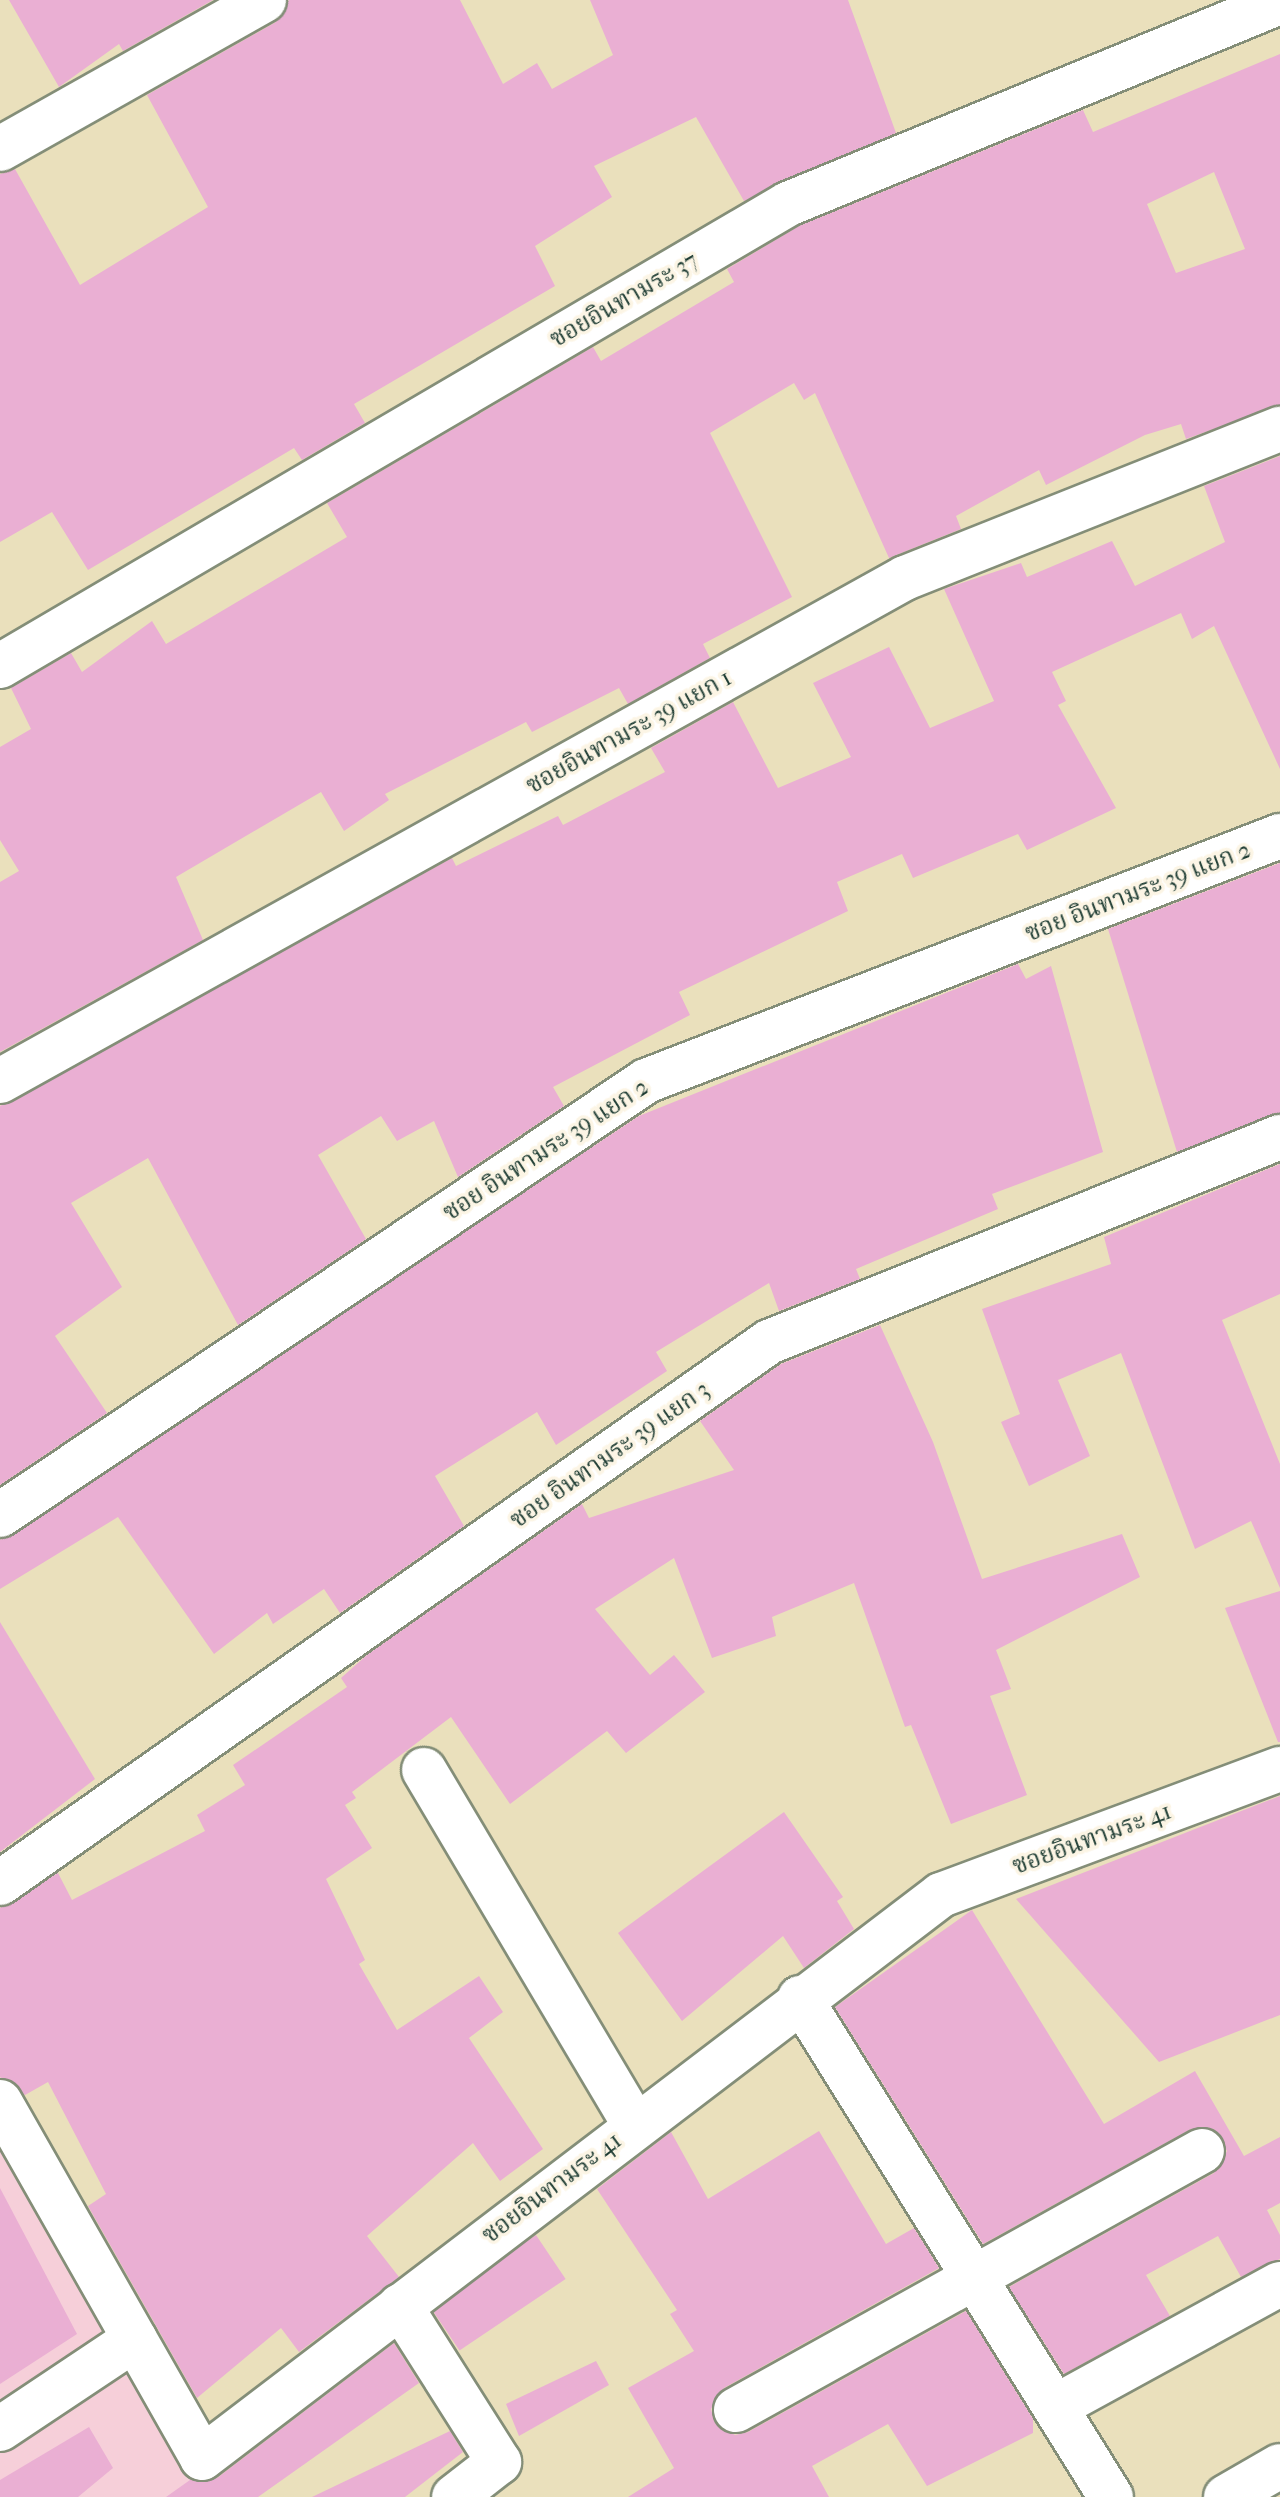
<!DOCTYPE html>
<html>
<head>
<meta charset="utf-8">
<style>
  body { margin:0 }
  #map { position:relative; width:1280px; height:2497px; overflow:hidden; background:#eae0bc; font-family:"IM FELL French Canon","Noto Serif Thai",serif }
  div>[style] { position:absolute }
  .built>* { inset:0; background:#f6cfd9 }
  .building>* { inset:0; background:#eaafd3; transform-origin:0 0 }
  .roads { filter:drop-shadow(2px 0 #848e78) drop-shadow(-2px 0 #848e78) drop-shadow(0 2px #848e78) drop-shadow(0 -2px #848e78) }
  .minor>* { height:44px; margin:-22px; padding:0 22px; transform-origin:22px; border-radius:22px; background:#fff }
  span { translate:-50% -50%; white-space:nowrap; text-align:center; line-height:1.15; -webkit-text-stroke:7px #fcf5e5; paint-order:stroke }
  .street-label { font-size:24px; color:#1f3d34 }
</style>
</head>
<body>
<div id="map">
  <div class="built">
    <div style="clip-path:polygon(0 2130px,195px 2411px,199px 2497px,0 2497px)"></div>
  </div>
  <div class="building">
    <div style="clip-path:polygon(9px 0,213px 0,123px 51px,119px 44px,59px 87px)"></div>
    <div style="clip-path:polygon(289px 0,460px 0,503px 84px,537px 63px,552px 89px,613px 55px,590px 0,848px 0,896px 133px,744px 201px,696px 117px,594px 166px,612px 197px,535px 246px,555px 286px,354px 404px,365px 423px,302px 460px,294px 448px,88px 570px,52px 512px,0 542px,0 174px,15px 169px,80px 285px,208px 207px,147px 95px,276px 22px)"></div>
    <div style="clip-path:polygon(evenodd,1280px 54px,1280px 405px,1186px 439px,1181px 424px,1145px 435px,1046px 485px,1039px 470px,956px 516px,961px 529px,889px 558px,815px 393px,804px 400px,794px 383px,710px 433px,792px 597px,703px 644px,710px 658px,628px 704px,619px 688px,532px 732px,526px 722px,385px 794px,389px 800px,344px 831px,321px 792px,176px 877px,203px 940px,0 1052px,0 882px,19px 871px,0 840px,0 747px,31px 729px,11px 688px,71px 653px,82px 672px,152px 621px,166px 644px,347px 537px,327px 503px,593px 347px,601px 361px,734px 282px,727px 269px,799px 226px,1083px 110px,1093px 132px,1280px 54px,1214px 172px,1245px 249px,1176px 273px,1147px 204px,1214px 172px)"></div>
    <div style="clip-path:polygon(1280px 456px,1280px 769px,1214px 626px,1192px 639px,1181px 613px,1052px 672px,1066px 701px,1058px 705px,1116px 808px,1027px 850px,1018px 834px,913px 878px,902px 854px,837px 882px,848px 911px,679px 992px,690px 1015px,553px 1087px,564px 1106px,458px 1177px,434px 1121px,397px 1141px,381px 1116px,318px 1155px,366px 1239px,238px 1325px,148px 1158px,71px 1203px,122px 1287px,55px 1336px,107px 1413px,0 1485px,0 1106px,452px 858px,456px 866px,558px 816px,563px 825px,665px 772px,651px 748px,733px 702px,778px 788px,851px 757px,813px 683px,889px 647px,930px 728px,994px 701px,944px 589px,1021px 563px,1027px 577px,1112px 541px,1135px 586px,1225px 542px,1204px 486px)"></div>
    <div style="clip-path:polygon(1280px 863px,1280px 1113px,1177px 1152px,1108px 929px)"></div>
    <div style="clip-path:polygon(1018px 964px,1026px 979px,1051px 966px,1103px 1152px,992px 1194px,998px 1209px,856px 1269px,860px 1279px,779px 1311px,769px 1283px,656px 1352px,667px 1371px,556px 1445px,537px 1412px,435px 1476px,464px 1526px,340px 1613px,324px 1589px,273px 1624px,267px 1613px,214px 1654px,118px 1517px,0 1589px,0 1540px,639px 1116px)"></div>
    <div style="clip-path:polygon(1280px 1164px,1280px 1294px,1222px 1320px,1280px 1464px,1280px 1588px,1251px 1521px,1195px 1549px,1121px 1353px,1058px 1380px,1090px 1456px,1029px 1486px,1001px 1422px,1020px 1414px,982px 1309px,1111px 1264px,1104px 1237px)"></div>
    <div style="clip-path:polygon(880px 1325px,933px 1442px,982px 1579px,1122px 1534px,1140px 1577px,996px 1650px,1011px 1689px,990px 1696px,1027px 1795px,951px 1824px,911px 1725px,905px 1727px,854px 1583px,772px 1617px,776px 1636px,712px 1658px,674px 1558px,595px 1609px,650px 1675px,674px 1655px,705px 1692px,626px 1753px,607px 1731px,510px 1804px,451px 1717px,352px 1792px,356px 1798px,345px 1805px,372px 1848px,326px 1879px,365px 1960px,359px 1964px,397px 2030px,479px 1976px,503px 2012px,469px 2038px,543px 2149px,500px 2181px,473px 2143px,367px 2236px,399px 2277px,299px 2352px,281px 2328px,197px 2398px,88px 2206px,106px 2194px,48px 2082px,25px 2095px,0 2077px,0 1908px,58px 1873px,72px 1900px,205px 1831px,197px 1815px,245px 1785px,233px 1765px,347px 1687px,341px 1678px,367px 1655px,582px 1504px,589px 1518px,734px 1470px,700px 1421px,781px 1364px)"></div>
    <div style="clip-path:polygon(1280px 1591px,1280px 1742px,1278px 1742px,1225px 1608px)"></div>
    <div style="clip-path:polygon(0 1622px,95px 1779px,0 1852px)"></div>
    <div style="clip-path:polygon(1280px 1796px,1280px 2015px,1159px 2062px,1016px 1899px)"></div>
    <div style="clip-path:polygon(784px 1812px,843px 1897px,837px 1901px,854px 1929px,804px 1968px,783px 1936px,682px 2021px,618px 1933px)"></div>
    <div style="clip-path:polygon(972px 1910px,1104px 2124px,1195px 2071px,1244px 2156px,1280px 2137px,1280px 2203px,1267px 2210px,1280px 2235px,1280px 2259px,1241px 2277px,1218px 2236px,1146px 2275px,1170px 2316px,1064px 2374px,1009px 2287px,1214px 2173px,1227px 2151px,1214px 2129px,1191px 2129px,983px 2244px,835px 2007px)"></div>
    <div style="clip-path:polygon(819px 2131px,886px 2244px,914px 2228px,939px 2268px,724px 2388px,711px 2409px,715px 2423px,735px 2435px,748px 2432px,966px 2311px,1033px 2419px,1033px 2433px,927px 2486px,888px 2424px,812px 2466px,829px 2497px,628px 2497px,674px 2468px,628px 2388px,694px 2351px,670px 2314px,677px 2310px,597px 2189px,671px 2132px,708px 2199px)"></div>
    <div style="clip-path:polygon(0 2188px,77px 2334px,0 2384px)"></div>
    <div style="left:536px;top:2235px;width:53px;height:128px;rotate:56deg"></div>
    <div style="clip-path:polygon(394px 2343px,419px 2383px,258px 2497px,166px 2497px,190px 2480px,217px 2478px)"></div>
    <div style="clip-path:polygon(596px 2361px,609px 2385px,519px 2436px,506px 2404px)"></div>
    <div style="clip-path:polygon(89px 2427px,113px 2468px,78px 2497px,0 2497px,0 2480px)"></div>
    <div style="clip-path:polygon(450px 2431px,463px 2452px,405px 2497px,312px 2497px)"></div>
  </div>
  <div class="roads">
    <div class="minor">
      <div style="left:0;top:149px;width:303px;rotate:-29.4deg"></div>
      <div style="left:0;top:666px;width:913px;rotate:-30.38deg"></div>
      <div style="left:788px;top:204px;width:532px;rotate:-22.32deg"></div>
      <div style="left:0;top:1081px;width:1035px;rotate:-29.07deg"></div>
      <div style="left:905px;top:578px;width:404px;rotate:-21.7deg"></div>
      <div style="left:0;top:1515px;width:778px;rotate:-33.89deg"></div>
      <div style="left:646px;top:1081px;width:680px;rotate:-21.13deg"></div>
      <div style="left:424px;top:1770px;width:413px;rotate:59.3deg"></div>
      <div style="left:0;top:1883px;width:940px;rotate:-35.13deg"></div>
      <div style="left:769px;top:1342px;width:551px;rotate:-21.86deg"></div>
      <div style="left:800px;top:1998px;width:588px;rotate:58.07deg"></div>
      <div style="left:0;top:2102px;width:409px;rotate:60.4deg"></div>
      <div style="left:202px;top:2458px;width:929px;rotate:-37.3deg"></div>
      <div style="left:941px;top:1895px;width:362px;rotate:-20.4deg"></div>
      <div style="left:400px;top:2306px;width:185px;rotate:57.6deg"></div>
      <div style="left:499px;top:2462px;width:57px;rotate:142.1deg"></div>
      <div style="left:1055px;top:2407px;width:256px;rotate:-28.7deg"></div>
      <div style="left:736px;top:2410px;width:533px;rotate:-29.07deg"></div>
      <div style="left:0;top:2429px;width:162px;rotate:-33.7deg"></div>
      <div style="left:1226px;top:2497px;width:62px;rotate:-29.9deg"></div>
    </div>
  </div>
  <div class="street-label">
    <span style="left:624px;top:300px;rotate:-30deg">ซอยอินทามระ 37</span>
    <span style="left:629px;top:732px;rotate:-29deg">ซอยอินทามระ 39 แยก 1</span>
    <span style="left:1138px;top:892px;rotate:-21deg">ซอย อินทามระ 39 แยก 2</span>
    <span style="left:546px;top:1150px;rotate:-33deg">ซอย อินทามระ 39 แยก 2</span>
    <span style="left:610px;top:1455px;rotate:-35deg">ซอย อินทามระ 39 แยก 3</span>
    <span style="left:1092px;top:1839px;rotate:-20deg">ซอยอินทามระ 41</span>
    <span style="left:552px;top:2188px;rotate:-37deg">ซอยอินทามระ 41</span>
  </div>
</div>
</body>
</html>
